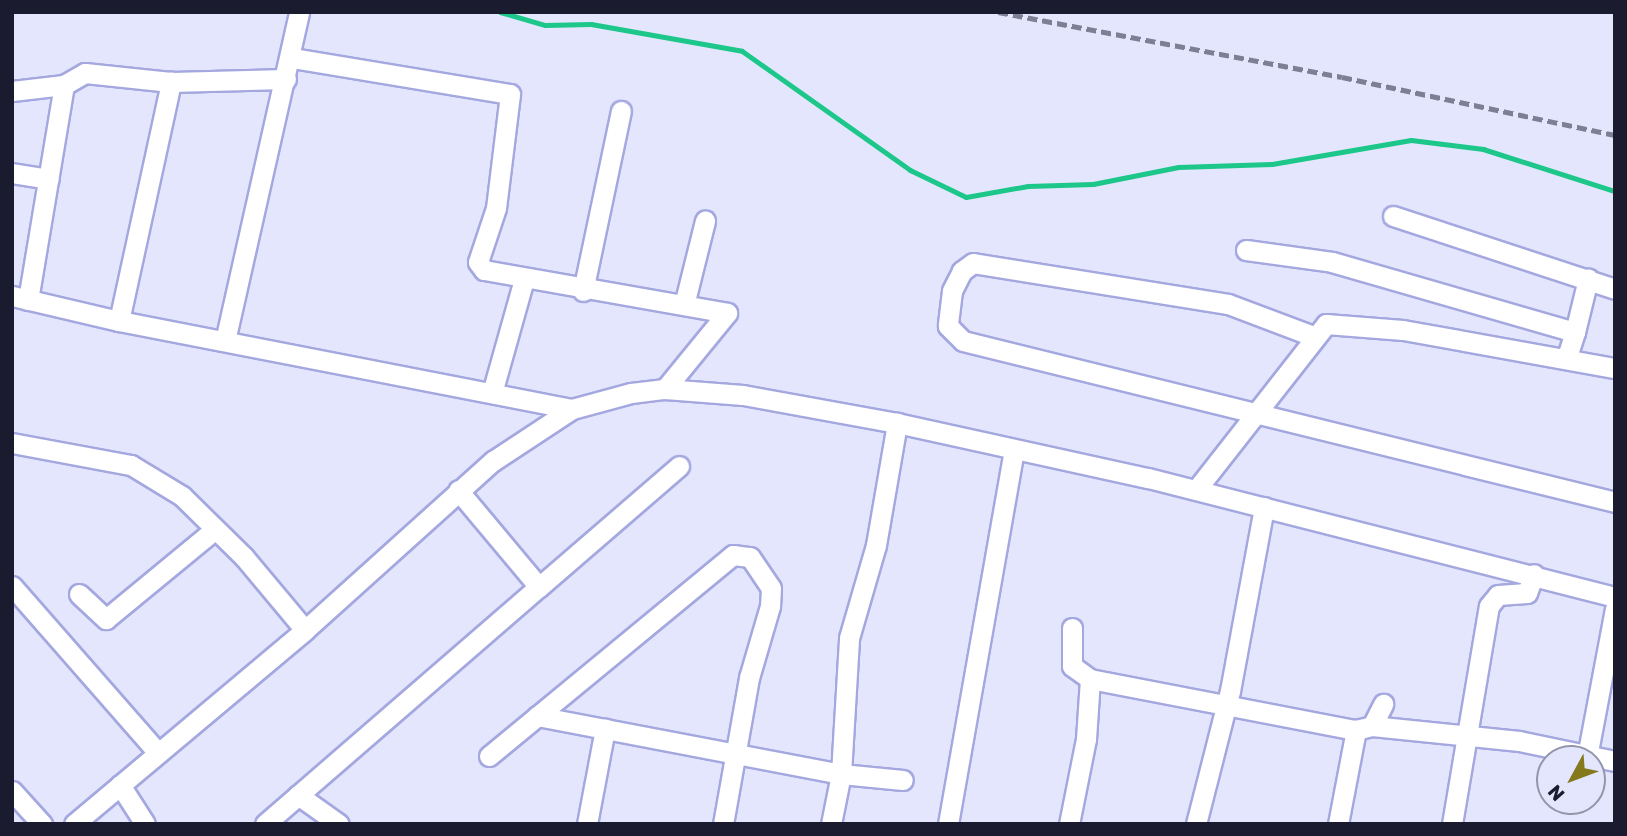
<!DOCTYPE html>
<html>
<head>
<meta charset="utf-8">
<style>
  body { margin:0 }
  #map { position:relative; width:1627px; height:836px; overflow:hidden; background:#e4e6fe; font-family:Rubik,sans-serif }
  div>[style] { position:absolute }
  .stream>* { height:5px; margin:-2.5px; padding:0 2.5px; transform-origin:2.5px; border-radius:2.5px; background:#1cc789 }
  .roads { filter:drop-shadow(2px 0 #a4a8df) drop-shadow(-2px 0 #a4a8df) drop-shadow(0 2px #a4a8df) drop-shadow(0 -2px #a4a8df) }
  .street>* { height:19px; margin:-9.5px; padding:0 9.5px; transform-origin:9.5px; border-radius:9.5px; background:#fff }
  .rail>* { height:5px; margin-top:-2.5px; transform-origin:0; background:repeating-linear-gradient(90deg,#7d7f95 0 10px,transparent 0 15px) }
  span { translate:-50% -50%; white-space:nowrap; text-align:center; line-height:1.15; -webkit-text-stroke:6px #e4e6fe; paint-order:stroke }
  .frame { position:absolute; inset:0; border:14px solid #1a1b2f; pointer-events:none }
  .north { position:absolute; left:1536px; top:745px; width:70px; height:70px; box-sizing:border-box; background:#e4e6fe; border:2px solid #9395ab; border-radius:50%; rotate:229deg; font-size:19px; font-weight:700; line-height:28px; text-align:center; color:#1a1b2f }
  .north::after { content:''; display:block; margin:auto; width:24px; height:32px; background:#85791d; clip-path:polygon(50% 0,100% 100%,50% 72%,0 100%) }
</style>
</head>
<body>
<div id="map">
  <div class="stream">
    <div style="left:500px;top:12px;width:47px;rotate:16.1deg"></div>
    <div style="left:545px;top:25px;width:46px;rotate:-1.2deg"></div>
    <div style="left:591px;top:24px;width:153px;rotate:10.1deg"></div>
    <div style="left:742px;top:51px;width:206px;rotate:35.3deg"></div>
    <div style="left:910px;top:170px;width:62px;rotate:25.7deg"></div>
    <div style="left:966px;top:197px;width:63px;rotate:-10.1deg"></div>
    <div style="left:1028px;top:186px;width:65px;rotate:-1.8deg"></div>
    <div style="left:1093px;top:184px;width:87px;rotate:-11.3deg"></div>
    <div style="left:1178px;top:167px;width:94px;rotate:-1.8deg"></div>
    <div style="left:1272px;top:164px;width:141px;rotate:-9.8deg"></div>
    <div style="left:1411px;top:140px;width:73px;rotate:7.1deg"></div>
    <div style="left:1483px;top:149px;width:139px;rotate:17.7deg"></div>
  </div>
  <div class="roads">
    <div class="street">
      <div style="left:292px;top:58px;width:221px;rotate:9.4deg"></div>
      <div style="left:510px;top:94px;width:115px;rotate:97deg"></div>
      <div style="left:496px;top:208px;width:57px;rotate:108.4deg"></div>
      <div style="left:478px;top:262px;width:10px;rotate:53deg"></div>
      <div style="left:484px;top:270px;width:247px;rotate:10deg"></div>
      <div style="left:12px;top:91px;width:52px;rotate:-6.6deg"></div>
      <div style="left:64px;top:85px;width:24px;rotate:-30deg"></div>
      <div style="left:85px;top:73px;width:86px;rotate:6deg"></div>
      <div style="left:12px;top:173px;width:37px;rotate:9deg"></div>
      <div style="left:1393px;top:216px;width:234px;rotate:18.2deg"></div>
      <div style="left:1246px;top:250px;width:87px;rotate:7.9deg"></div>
      <div style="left:1332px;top:262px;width:253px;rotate:16.1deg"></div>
      <div style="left:1575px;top:332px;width:26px;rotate:108deg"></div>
      <div style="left:583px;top:291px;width:184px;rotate:-78.1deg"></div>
      <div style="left:12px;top:296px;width:110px;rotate:13.2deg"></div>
      <div style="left:119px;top:321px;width:461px;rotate:11deg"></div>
      <div style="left:28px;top:300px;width:218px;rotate:-80.5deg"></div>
      <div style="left:684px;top:305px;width:87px;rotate:-76deg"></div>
      <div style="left:119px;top:321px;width:245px;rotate:-77.7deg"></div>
      <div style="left:171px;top:82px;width:115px;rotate:-1.5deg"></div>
      <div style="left:1575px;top:332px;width:55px;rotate:-76.2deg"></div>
      <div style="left:1313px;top:336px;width:91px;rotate:-159.4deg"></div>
      <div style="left:1228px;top:304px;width:258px;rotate:-170.9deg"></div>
      <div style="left:973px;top:263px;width:14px;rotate:144deg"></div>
      <div style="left:962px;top:271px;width:22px;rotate:117deg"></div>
      <div style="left:952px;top:291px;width:35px;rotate:97deg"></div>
      <div style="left:948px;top:326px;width:21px;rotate:45deg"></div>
      <div style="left:963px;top:341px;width:672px;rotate:13.87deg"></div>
      <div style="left:225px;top:341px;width:337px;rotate:-77.3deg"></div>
      <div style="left:665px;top:389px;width:98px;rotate:-50.8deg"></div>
      <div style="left:492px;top:393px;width:118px;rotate:-74.3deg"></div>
      <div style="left:12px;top:443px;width:121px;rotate:10.5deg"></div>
      <div style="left:131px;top:465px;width:60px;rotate:31.3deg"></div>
      <div style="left:182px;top:496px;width:87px;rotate:44.5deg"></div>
      <div style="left:244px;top:557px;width:95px;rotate:50.1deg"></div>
      <div style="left:1196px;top:490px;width:211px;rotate:-51.9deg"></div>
      <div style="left:1326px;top:324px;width:77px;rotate:4.5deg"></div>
      <div style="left:1403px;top:330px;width:215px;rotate:10.2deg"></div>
      <div style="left:12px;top:586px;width:222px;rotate:48.8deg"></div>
      <div style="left:539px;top:587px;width:185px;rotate:-40.8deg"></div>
      <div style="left:79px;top:594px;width:37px;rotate:43deg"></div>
      <div style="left:106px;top:619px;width:141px;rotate:-39.5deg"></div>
      <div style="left:1072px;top:628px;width:38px;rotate:90deg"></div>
      <div style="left:1072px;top:666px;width:22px;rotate:36deg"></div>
      <div style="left:1090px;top:679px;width:271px;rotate:10.9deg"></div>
      <div style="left:1356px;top:730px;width:16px;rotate:-14deg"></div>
      <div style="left:1372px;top:726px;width:25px;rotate:-63deg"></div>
      <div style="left:537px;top:716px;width:309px;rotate:10.8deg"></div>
      <div style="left:841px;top:774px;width:62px;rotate:5.5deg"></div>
      <div style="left:1372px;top:726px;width:148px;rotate:5.8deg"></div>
      <div style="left:1519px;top:741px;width:98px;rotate:11.8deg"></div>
      <div style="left:489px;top:756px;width:316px;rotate:-39.5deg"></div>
      <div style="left:733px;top:555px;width:17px;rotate:7deg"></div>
      <div style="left:750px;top:557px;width:37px;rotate:56deg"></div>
      <div style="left:771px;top:588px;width:18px;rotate:93deg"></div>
      <div style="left:770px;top:606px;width:75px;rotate:106.3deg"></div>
      <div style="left:749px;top:678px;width:148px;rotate:100.1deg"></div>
      <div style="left:1587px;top:757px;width:151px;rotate:-79.3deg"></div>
      <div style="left:120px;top:785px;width:46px;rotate:57.3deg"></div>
      <div style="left:12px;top:791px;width:45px;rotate:47.7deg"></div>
      <div style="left:298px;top:795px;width:50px;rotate:35.3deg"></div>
      <div style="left:74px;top:824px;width:302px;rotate:-40deg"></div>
      <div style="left:305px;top:630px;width:253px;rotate:-42deg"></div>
      <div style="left:493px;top:461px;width:95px;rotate:-33.4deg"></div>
      <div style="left:572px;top:409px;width:61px;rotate:-15.2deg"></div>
      <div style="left:631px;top:393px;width:34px;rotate:-7deg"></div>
      <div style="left:665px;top:389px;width:78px;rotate:4.4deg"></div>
      <div style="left:743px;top:395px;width:157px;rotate:10.3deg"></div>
      <div style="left:897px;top:423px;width:257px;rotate:12.4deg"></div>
      <div style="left:1148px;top:478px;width:482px;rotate:14.3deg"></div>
      <div style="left:265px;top:824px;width:362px;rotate:-40.9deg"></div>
      <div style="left:539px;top:587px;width:126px;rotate:-129.9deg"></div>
      <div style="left:587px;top:824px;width:97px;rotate:-79.3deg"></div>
      <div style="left:831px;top:824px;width:51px;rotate:-78.7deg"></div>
      <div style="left:841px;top:774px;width:136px;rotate:-86.6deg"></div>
      <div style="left:849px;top:638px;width:97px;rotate:-73.8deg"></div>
      <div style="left:876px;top:545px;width:124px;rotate:-80.2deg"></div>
      <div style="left:948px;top:824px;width:380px;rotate:-80deg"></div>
      <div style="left:1069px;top:824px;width:87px;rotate:-78.7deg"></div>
      <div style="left:1086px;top:739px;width:60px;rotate:-86.2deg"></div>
      <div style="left:1196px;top:824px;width:137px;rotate:-75.7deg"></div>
      <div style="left:1230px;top:691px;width:187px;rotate:-79.5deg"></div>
      <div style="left:1338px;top:824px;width:96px;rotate:-79.2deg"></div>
      <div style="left:1452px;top:824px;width:221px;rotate:-80.4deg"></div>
      <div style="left:1489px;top:606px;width:14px;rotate:-51deg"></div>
      <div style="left:1498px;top:595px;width:29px;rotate:-4deg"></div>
      <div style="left:1527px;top:593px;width:20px;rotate:-70deg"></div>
    </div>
  </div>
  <div class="rail">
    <div style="left:998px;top:12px;width:350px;rotate:10.7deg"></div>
    <div style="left:1342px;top:77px;width:279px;rotate:12deg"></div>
  </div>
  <div class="frame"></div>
  <div class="north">N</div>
</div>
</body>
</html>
